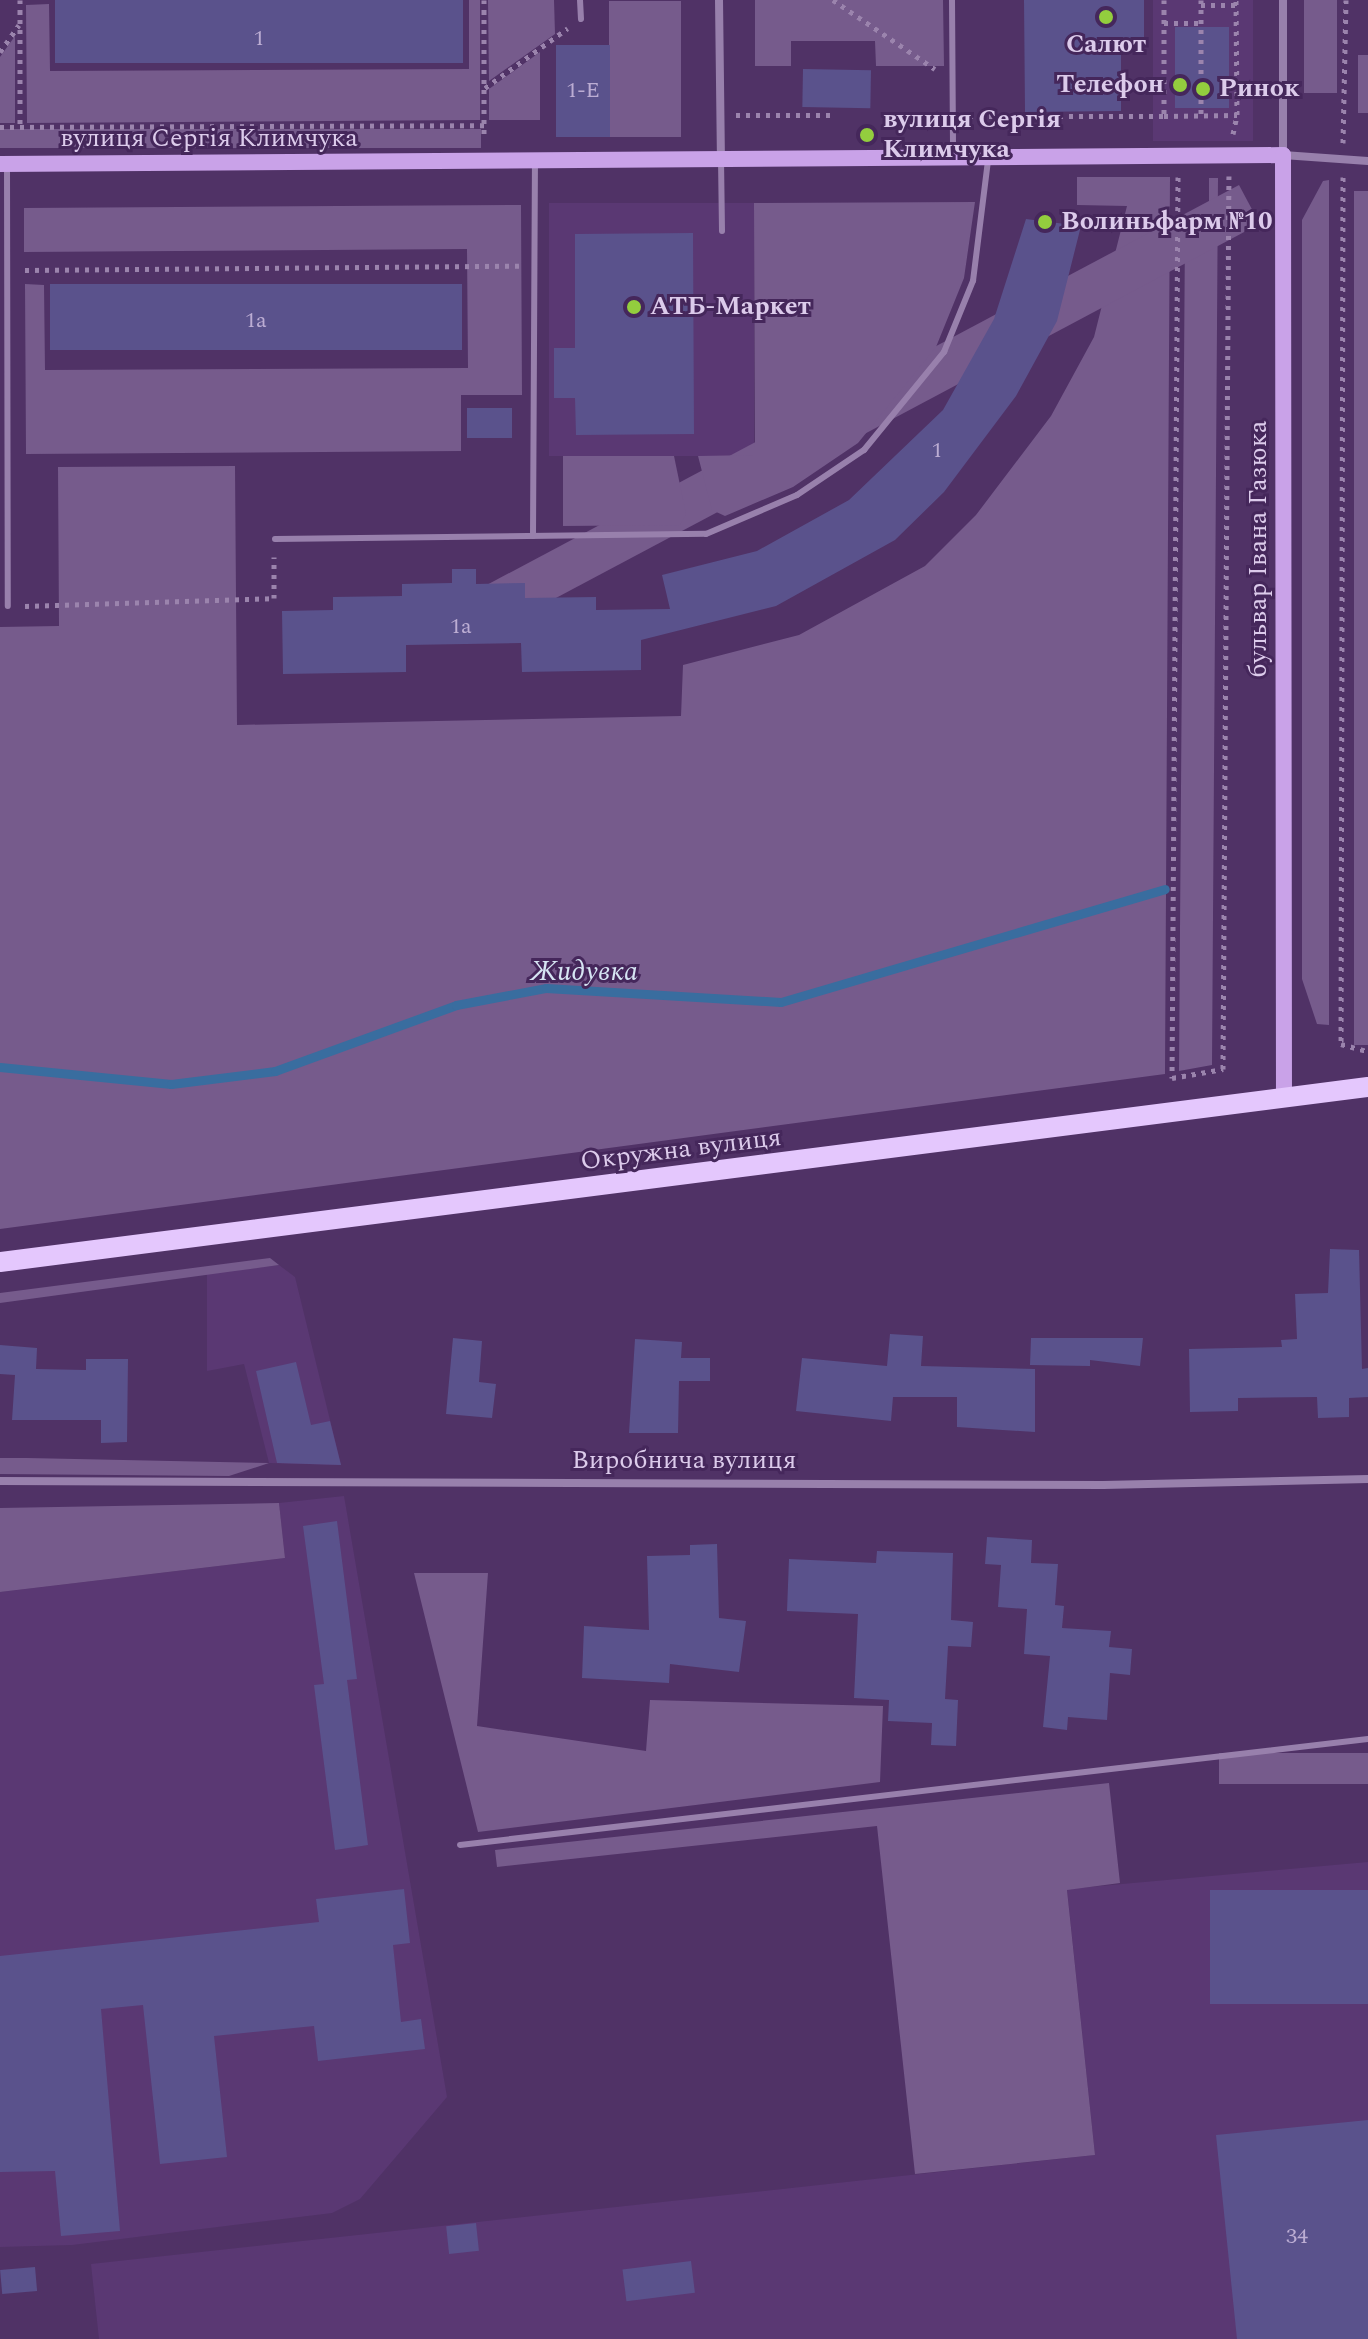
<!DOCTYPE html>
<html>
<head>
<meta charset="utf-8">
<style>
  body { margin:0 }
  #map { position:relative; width:1368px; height:2339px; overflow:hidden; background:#503266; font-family:Spectral,serif }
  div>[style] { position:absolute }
  .built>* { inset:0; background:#5a3873; transform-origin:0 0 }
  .green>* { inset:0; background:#765b8c; transform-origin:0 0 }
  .stream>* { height:9px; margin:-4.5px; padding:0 4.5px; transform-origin:4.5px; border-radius:4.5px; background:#396d9f }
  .building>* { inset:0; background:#5a528c; transform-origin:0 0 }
  .path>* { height:5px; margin-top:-2.5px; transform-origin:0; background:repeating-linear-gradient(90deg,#9b84ad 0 4px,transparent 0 10px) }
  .lane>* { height:6px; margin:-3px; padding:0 3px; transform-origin:3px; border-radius:3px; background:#9880ac }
  .street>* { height:8px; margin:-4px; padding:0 4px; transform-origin:4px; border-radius:4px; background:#9880ac }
  .secondary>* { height:16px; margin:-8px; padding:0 8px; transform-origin:8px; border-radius:8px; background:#c9a2e8 }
  .primary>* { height:20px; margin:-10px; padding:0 10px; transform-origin:10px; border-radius:10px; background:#e4c7fd }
  .dots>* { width:22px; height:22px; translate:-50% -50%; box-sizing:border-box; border:4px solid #45275b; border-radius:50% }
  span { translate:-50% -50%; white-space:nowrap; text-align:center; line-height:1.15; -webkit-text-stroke:6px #45275b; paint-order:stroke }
  .number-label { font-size:22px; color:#bcadd3 }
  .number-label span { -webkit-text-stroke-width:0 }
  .poi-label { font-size:26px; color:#dccbeb; font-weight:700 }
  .right { translate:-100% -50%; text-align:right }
  .left { translate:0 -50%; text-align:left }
  .street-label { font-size:26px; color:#dccbeb }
  .water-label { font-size:28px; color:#d6e5f3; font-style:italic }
</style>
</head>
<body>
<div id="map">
  <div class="built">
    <div style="left:1153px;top:0;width:100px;height:141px"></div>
    <div style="left:754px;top:203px;width:253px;height:205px;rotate:90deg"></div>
    <div style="clip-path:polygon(279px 1265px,295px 1277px,341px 1465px,269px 1463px,244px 1364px,207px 1371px,207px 1274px)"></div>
    <div style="clip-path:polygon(344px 1496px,447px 2097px,360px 2199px,332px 2213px,72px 2245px,0 2247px,0 1592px,285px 1558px,279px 1503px)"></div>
    <div style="clip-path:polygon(1368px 1862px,1368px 2339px,99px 2339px,91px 2264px,1095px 2155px,1067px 1889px)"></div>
  </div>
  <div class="green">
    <div style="clip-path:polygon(469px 0,480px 0,480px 120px,27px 123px,26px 5px,49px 4px,50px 71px,469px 69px)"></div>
    <div style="clip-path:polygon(488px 0,554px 0,555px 34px,489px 81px)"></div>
    <div style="clip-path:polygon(755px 0,943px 0,944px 66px,876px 66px,875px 41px,791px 41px,791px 66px,755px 66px)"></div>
    <div style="left:1304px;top:0;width:33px;height:93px"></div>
    <div style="left:609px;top:1px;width:72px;height:136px"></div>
    <div style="clip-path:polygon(15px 36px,15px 123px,0 123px,0 57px)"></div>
    <div style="clip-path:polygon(540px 52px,540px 120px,489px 120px,489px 89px)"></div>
    <div style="left:1358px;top:55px;width:10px;height:58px"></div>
    <div style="left:481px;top:129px;width:19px;height:481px;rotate:90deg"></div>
    <div style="clip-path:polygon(1077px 177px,1170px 177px,1165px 1074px,0 1229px,0 627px,59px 626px,58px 467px,235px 466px,237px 725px,681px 716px,683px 665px,799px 635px,925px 566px,976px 515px,1051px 416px,1094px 337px,1127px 206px,1077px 205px)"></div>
    <div style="clip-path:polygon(1209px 178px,1218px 178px,1212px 1065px,1179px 1071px,1185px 226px,1209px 226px)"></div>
    <div style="clip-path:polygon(1329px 180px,1329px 1025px,1317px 1024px,1302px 979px,1302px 220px,1323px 181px)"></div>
    <div style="left:1239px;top:185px;width:44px;height:877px;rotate:62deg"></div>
    <div style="left:1354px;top:191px;width:14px;height:854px"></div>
    <div style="clip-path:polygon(975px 202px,964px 278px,936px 347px,858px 443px,793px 487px,725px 516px,712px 510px,698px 456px,755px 455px,754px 203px)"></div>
    <div style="clip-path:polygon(521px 205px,522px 395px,461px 395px,461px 451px,26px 454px,25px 284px,44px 285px,45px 370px,468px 368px,467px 249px,24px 252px,24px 208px)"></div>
    <div style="clip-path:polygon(563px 456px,674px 456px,686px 514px,680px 525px,563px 526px)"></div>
    <div style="clip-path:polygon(270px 1258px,279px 1265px,0 1303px,0 1293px)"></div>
    <div style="clip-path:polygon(0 1458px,27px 1458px,269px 1463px,229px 1476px,0 1474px)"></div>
    <div style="clip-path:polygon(279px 1503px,285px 1558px,0 1592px,0 1508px)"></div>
    <div style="clip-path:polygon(414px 1573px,488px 1573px,477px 1726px,646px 1751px,650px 1700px,883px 1706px,880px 1782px,478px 1832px)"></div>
    <div style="left:1368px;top:1753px;width:31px;height:149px;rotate:90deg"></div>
    <div style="clip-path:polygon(1109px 1783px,1120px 1883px,1067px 1890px,1095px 2155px,915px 2174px,877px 1826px,497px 1867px,495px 1850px)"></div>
  </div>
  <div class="stream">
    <div style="left:0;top:1067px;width:172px;rotate:5.7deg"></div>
    <div style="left:171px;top:1084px;width:105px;rotate:-7.1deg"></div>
    <div style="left:275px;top:1071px;width:193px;rotate:-20deg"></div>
    <div style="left:456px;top:1005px;width:92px;rotate:-10.7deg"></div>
    <div style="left:546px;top:988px;width:235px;rotate:3.4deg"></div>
    <div style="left:781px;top:1002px;width:400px;rotate:-16.4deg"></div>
  </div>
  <div class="building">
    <div style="left:463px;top:0;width:63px;height:408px;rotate:90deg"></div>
    <div style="clip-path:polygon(1024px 0,1144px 0,1144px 43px,1121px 43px,1121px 111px,1025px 112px)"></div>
    <div style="left:1175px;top:27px;width:54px;height:81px"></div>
    <div style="left:556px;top:45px;width:54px;height:92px"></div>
    <div style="left:803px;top:69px;width:68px;height:38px;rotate:1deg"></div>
    <div style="clip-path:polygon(1026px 219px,1081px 226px,1057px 321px,1016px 396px,944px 492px,895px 540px,776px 606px,641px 640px,641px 670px,522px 672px,521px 643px,406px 645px,406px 672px,283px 674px,282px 611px,333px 610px,333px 597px,402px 596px,402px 584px,452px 583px,452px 569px,476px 569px,476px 584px,525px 583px,525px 598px,596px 597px,596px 610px,670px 609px,662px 575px,757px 551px,849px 500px,943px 410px,994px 319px)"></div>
    <div style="clip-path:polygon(693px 233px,694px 434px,576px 435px,575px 398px,554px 398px,554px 348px,575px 348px,575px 234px)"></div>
    <div style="left:50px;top:284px;width:412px;height:66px"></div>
    <div style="left:467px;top:408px;width:45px;height:30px"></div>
    <div style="clip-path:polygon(1330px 1249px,1359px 1250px,1362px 1369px,1368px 1368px,1368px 1397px,1349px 1398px,1349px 1417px,1318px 1418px,1317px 1397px,1238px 1398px,1238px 1411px,1190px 1412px,1189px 1349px,1282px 1347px,1281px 1340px,1297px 1339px,1295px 1294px,1328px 1293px)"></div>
    <div style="clip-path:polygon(890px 1334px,923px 1336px,921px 1366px,1035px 1369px,1035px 1432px,957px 1427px,957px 1397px,893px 1397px,891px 1421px,796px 1411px,802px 1358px,887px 1366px)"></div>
    <div style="clip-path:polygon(453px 1338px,482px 1341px,479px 1382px,496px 1384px,492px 1418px,446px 1414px)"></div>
    <div style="clip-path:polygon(1031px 1338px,1143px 1338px,1140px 1366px,1090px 1360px,1090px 1366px,1030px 1365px)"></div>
    <div style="clip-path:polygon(635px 1339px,682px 1342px,681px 1358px,710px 1358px,710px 1381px,679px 1381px,678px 1433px,629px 1433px)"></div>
    <div style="clip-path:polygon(0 1345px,37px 1348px,36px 1369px,86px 1370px,86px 1359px,128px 1359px,127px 1442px,101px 1443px,101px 1420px,12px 1420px,15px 1375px,0 1374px)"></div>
    <div style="clip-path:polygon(296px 1362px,311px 1425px,330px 1421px,341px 1465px,277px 1463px,256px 1371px)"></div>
    <div style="clip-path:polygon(337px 1521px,357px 1679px,347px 1680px,368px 1845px,335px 1850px,314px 1685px,324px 1684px,303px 1526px)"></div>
    <div style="clip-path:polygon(987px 1537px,1032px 1540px,1031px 1563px,1058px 1564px,1055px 1605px,1064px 1606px,1062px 1628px,1111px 1631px,1109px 1647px,1132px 1649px,1130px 1675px,1110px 1673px,1107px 1720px,1068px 1717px,1067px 1730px,1043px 1727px,1050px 1656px,1024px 1654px,1027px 1609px,998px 1607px,1001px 1565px,985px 1564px)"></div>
    <div style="clip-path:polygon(717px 1544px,719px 1618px,746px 1621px,739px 1672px,670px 1664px,669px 1683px,582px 1678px,584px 1626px,649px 1630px,647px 1556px,690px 1555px,690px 1545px)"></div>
    <div style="clip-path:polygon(877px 1551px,953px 1553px,951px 1620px,973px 1622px,971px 1647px,948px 1646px,945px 1699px,958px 1700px,956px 1746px,931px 1745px,932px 1723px,888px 1721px,889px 1700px,854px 1698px,858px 1614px,787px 1611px,789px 1559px,876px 1563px)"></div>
    <div style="clip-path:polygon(404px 1889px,410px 1943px,393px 1945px,401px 2022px,421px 2019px,425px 2049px,318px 2061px,314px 2026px,214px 2036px,227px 2157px,160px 2164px,143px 2005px,101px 2009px,120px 2231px,61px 2236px,55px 2171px,0 2172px,0 1956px,319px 1922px,316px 1899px)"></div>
    <div style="left:1368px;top:1890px;width:114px;height:158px;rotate:90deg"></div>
    <div style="clip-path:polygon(1368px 2120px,1368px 2339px,1237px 2339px,1216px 2135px)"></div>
    <div style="left:476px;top:2223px;width:28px;height:30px;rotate:84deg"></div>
    <div style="left:691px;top:2261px;width:32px;height:69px;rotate:83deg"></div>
    <div style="left:35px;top:2267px;width:24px;height:35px;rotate:85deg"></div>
  </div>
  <div class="path">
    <div style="left:20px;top:0;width:127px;rotate:90deg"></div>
    <div style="left:484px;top:0;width:139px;rotate:90deg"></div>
    <div style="left:833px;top:0;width:123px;rotate:34.1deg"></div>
    <div style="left:1164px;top:0;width:116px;rotate:90deg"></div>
    <div style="left:1164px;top:116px;width:73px;rotate:-0.8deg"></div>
    <div style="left:1237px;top:115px;width:115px;rotate:-90.5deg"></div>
    <div style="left:1201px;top:0;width:115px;rotate:90deg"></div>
    <div style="left:1201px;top:5px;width:35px"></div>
    <div style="left:1164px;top:23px;width:37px"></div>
    <div style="left:0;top:52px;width:33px;rotate:-55deg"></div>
    <div style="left:485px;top:88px;width:102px;rotate:-35.9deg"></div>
    <div style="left:736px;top:115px;width:95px"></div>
    <div style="left:969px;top:116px;width:195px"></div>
    <div style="left:0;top:127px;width:484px;rotate:-0.2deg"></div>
    <div style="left:1233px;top:134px;width:19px;rotate:-78deg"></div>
    <div style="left:1343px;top:143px;width:143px;rotate:-88.8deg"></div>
    <div style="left:1178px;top:177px;width:901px;rotate:90.38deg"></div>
    <div style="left:1172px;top:1078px;width:52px;rotate:-10deg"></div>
    <div style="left:1223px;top:1069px;width:893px;rotate:-89.62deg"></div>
    <div style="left:1343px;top:177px;width:867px;rotate:90.13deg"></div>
    <div style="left:1341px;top:1044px;width:28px;rotate:15deg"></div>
    <div style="left:25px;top:270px;width:494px;rotate:-0.5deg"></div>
    <div style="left:25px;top:606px;width:249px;rotate:-1.8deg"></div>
    <div style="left:274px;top:598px;width:41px;rotate:-90deg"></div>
  </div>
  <div class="lane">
    <div style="left:580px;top:0;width:19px;rotate:87deg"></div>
    <div style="left:952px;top:0;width:156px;rotate:89.6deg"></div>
    <div style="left:721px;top:159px;width:72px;rotate:89.2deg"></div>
    <div style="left:7px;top:164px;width:442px;rotate:89.9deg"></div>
    <div style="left:533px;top:536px;width:375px;rotate:-89.7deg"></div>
    <div style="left:275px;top:539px;width:431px;rotate:-0.7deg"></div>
    <div style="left:706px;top:534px;width:99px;rotate:-23.2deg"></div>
    <div style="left:797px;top:495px;width:81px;rotate:-33.9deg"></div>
    <div style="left:864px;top:450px;width:127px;rotate:-50.8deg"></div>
    <div style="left:944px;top:352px;width:77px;rotate:-67.8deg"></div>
    <div style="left:973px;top:281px;width:122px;rotate:-82.9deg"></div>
    <div style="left:460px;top:1845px;width:914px;rotate:-6.66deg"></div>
  </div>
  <div class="street">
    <div style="left:719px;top:0;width:159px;rotate:89.3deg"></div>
    <div style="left:1283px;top:0;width:155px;rotate:90deg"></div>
    <div style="left:1283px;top:155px;width:85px;rotate:4deg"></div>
    <div style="left:0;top:1481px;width:1103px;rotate:0.21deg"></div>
    <div style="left:1103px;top:1485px;width:265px;rotate:-1.3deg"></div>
  </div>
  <div class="secondary">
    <div style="left:0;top:164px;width:1283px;rotate:-0.4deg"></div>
    <div style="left:1283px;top:155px;width:944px;rotate:89.94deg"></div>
  </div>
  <div class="primary">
    <div style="left:0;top:1262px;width:1379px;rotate:-7.29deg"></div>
  </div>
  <div class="dots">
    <div style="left:1106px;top:17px;background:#93cd3e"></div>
    <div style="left:1180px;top:85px;background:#93cd3e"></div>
    <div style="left:1203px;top:89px;background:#93cd3e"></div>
    <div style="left:867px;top:135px;background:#93cd3e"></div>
    <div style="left:1045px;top:222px;background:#93cd3e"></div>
    <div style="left:634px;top:307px;background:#93cd3e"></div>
  </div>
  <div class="number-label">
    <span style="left:259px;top:39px">1</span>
    <span style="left:583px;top:91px">1-Е</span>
    <span style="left:256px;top:321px">1а</span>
    <span style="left:937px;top:451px">1</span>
    <span style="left:461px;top:627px">1а</span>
    <span style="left:1297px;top:2237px">34</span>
  </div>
  <div class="poi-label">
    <span style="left:1106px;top:45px">Салют</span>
    <span class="right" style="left:1164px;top:85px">Телефон</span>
    <span class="left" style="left:1219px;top:89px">Ринок</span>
    <span class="left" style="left:883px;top:135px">вулиця Сергія<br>Климчука</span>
    <span class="left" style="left:1061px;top:222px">Волиньфарм №10</span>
    <span class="left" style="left:650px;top:307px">АТБ-Маркет</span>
  </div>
  <div class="street-label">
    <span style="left:209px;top:139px">вулиця Сергія Климчука</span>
    <span style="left:1259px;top:549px;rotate:-90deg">бульвар Івана Газюка</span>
    <span style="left:681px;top:1150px;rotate:-7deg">Окружна вулиця</span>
    <span style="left:684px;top:1461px">Виробнича вулиця</span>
  </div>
  <div class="water-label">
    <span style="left:584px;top:972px">Жидувка</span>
  </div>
</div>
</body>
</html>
